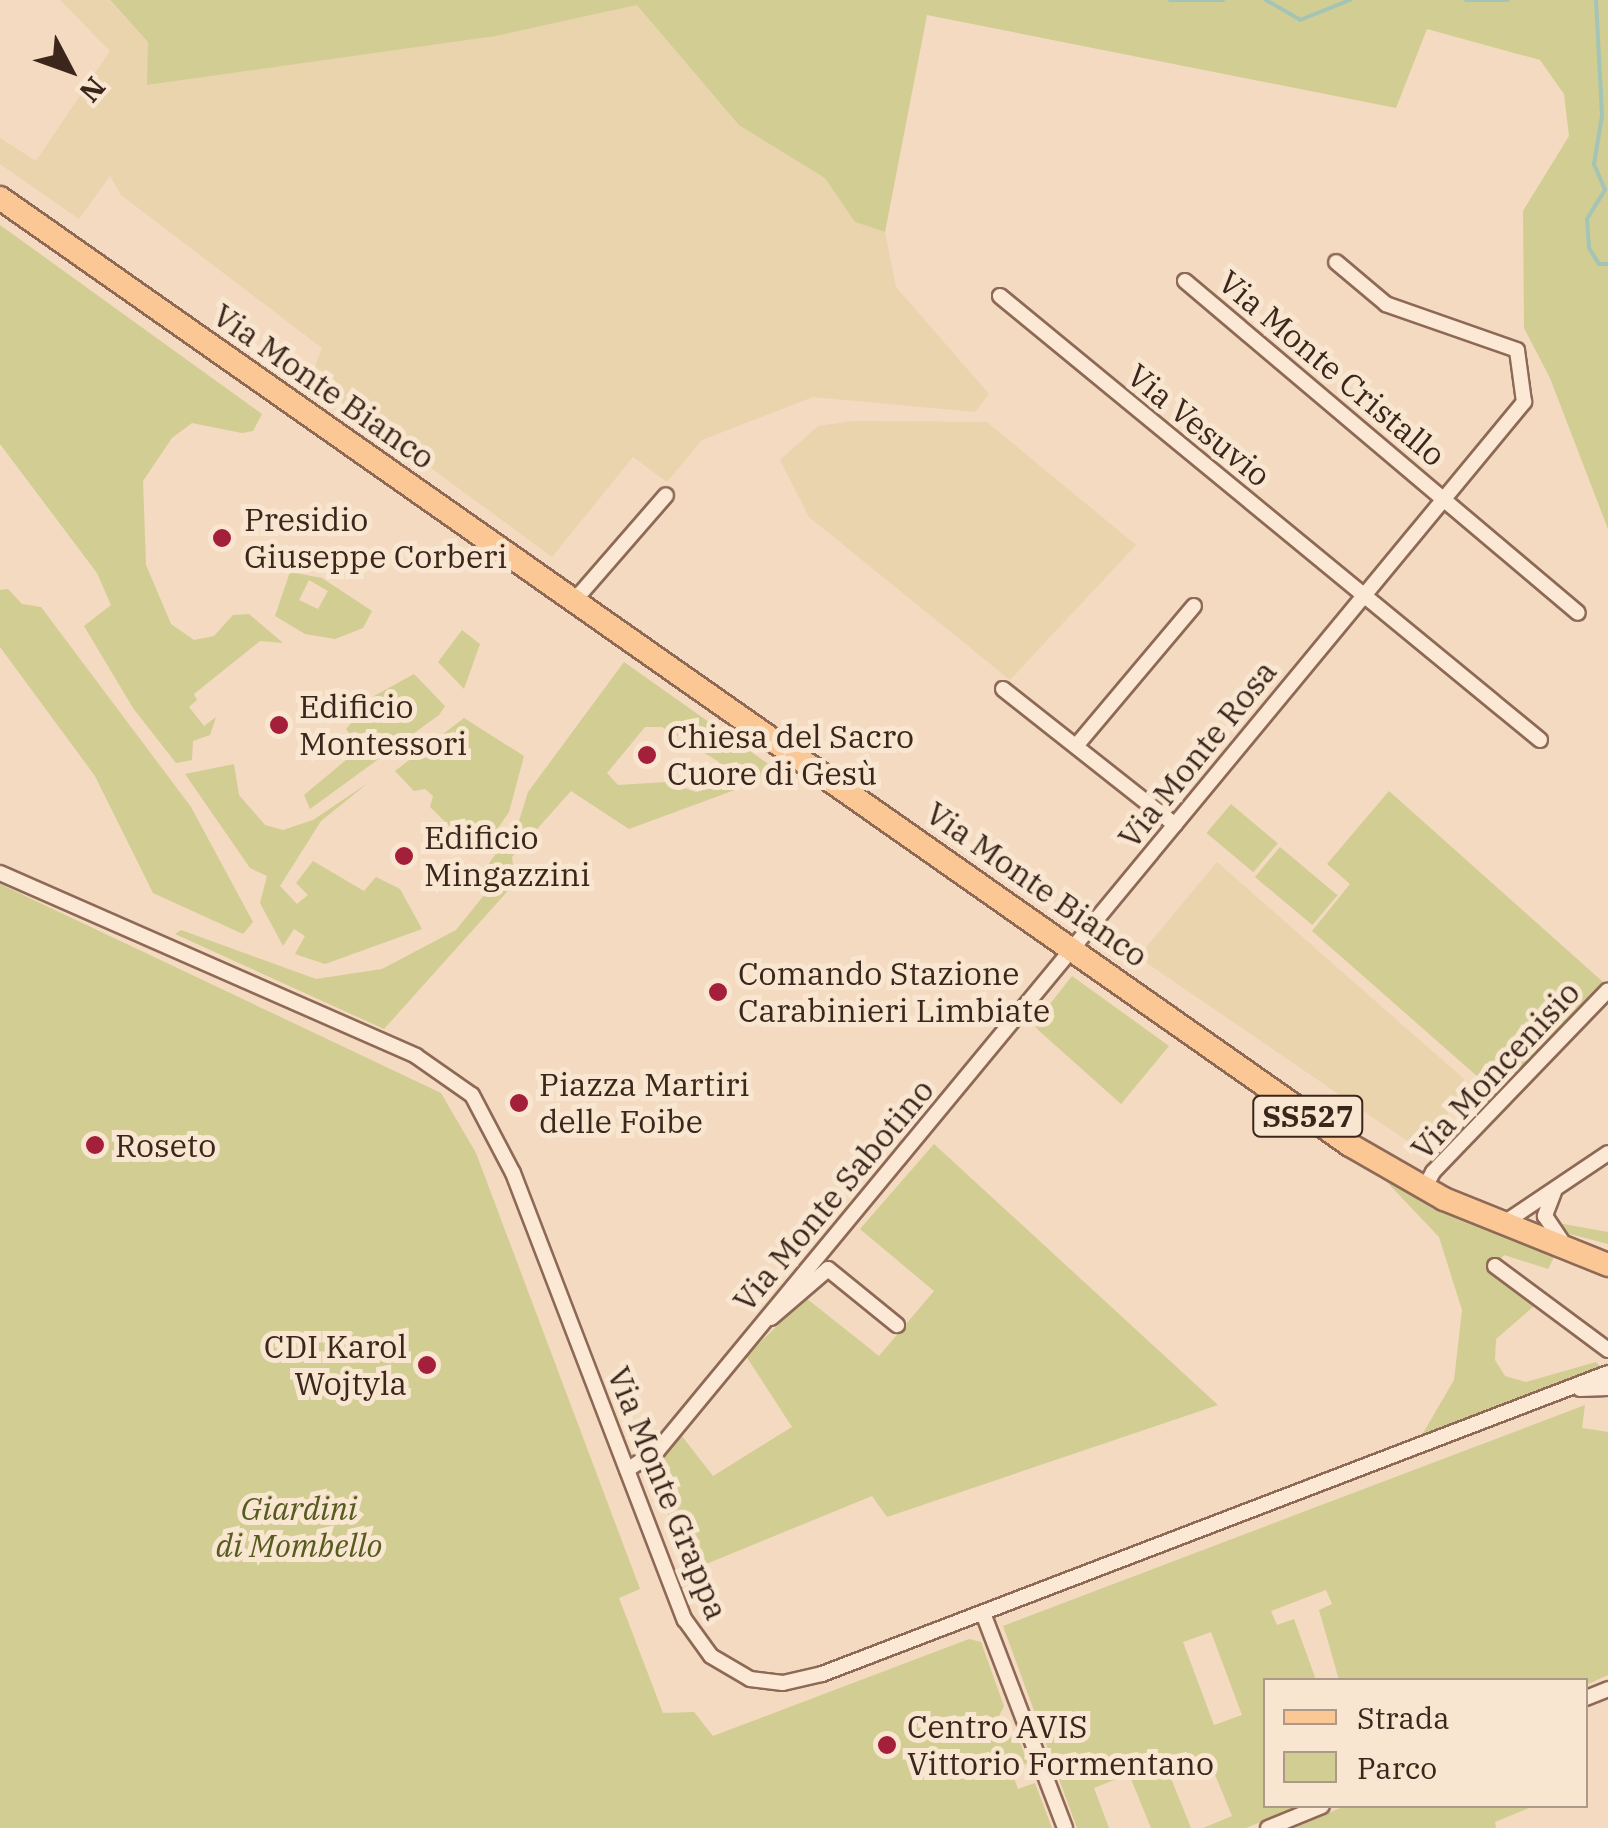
<!DOCTYPE html>
<html>
<head>
<meta charset="utf-8">
<style>
  body { margin:0 }
  #map { position:relative; width:1608px; height:1828px; overflow:hidden; background:#f3dac1; font-family:"IBM Plex Serif",serif }
  div>[style] { position:absolute }
  .farmland>* { inset:0; background:#e9d4ad }
  .green>* { inset:0; background:#d2cd93; transform-origin:0 0 }
  .stream>* { height:4px; margin:-2px; padding:0 2px; transform-origin:2px; border-radius:2px; background:#a4c4b5 }
  .roads { filter:drop-shadow(2px 0 #8e6956) drop-shadow(-2px 0 #8e6956) drop-shadow(0 2px #8e6956) drop-shadow(0 -2px #8e6956) }
  .street>* { height:14px; margin:-7px; padding:0 7px; transform-origin:7px; border-radius:7px; background:#fce9d5 }
  .primary>* { height:22px; margin:-11px; padding:0 11px; transform-origin:11px; border-radius:11px; background:#fac795 }
  .dots>* { width:28px; height:28px; translate:-50% -50%; box-sizing:border-box; border:5px solid #f9e6d1; border-radius:50% }
  span { translate:-50% -50%; white-space:nowrap; text-align:center; line-height:1.15; -webkit-text-stroke:10px #f9e6d1; paint-order:stroke }
  .shield-label span { padding:2px 8px; background:#f9e6d1; border:2px solid; border-radius:8px; -webkit-text-stroke-width:0 }
  .shield-label { font-size:30px; color:#3c261c; font-weight:700 }
  .street-label { font-size:32px; color:#3c261c }
  .poi-label { font-size:32px; color:#3c261c }
  .left { translate:0 -50%; text-align:left }
  .right { translate:-100% -50%; text-align:right }
  .park-label { font-size:32px; color:#575b20; font-style:italic }
  .legend { position:absolute; left:1263px; top:1678px; width:325px; height:130px; box-sizing:border-box; background:#f9e6d1; border:2px solid #ad9989; margin:0; padding:12px 18px; list-style:none; font-size:30px; color:#3c261c }
  .legend li { display:flex; align-items:center; gap:20px; height:50px }
  .legend b { width:50px; border:2px solid #ad9989 }
  .north { position:absolute; left:20px; top:20px; width:100px; height:100px; -webkit-text-stroke:8px #f9e6d1; paint-order:stroke; rotate:131deg; font-size:28px; font-weight:700; line-height:40px; text-align:center; color:#3c261c }
  .north::after { content:''; display:block; margin:auto; width:35px; height:45px; background:#3c261c; clip-path:polygon(50% 0,100% 100%,50% 72%,0 100%) }
</style>
</head>
<body>
<div id="map">
  <div class="farmland">
    <div style="clip-path:polygon(60px 0,109px 0,148px 42px,148px 85px,496px 36px,637px 5px,826px 178px,855px 222px,885px 232px,896px 287px,989px 394px,975px 412px,813px 397px,702px 440px,667px 482px,633px 457px,552px 557px,310px 379px,322px 348px,121px 195px,110px 176px,79px 219px,0 164px,0 138px,36px 161px,110px 51px)"></div>
    <div style="clip-path:polygon(854px 421px,987px 422px,1136px 545px,1010px 680px,809px 517px,780px 460px,818px 426px)"></div>
    <div style="clip-path:polygon(1217px 862px,1471px 1085px,1419px 1149px,1138px 957px)"></div>
  </div>
  <div class="green">
    <div style="clip-path:polygon(110px 0,1608px 0,1608px 529px,1550px 378px,1524px 328px,1523px 211px,1569px 136px,1564px 94px,1540px 60px,1427px 29px,1396px 108px,927px 15px,885px 232px,855px 222px,825px 178px,739px 125px,637px 5px,496px 36px,147px 85px,148px 42px)"></div>
    <div style="clip-path:polygon(0 225px,262px 414px,253px 431px,242px 433px,192px 423px,172px 438px,143px 481px,146px 565px,171px 624px,194px 640px,214px 636px,233px 615px,249px 614px,283px 643px,260px 641px,194px 694px,197px 700px,189px 707px,204px 726px,216px 717px,210px 735px,193px 741px,192px 760px,176px 763px,133px 708px,84px 626px,111px 605px,97px 573px,0 444px)"></div>
    <div style="clip-path:polygon(evenodd,290px 572px,322px 578px,372px 611px,363px 628px,335px 639px,305px 634px,275px 616px,290px 572px,309px 580px,328px 591px,318px 609px,299px 600px,309px 580px)"></div>
    <div style="clip-path:polygon(8px 589px,22px 604px,41px 607px,191px 807px,253px 922px,243px 934px,153px 893px,95px 776px,0 647px,0 590px)"></div>
    <div style="clip-path:polygon(462px 630px,480px 644px,464px 689px,438px 662px)"></div>
    <div style="clip-path:polygon(evenodd,624px 662px,781px 773px,629px 829px,571px 791px,512px 857px,515px 883px,384px 1029px,175px 934px,181px 930px,316px 979px,382px 969px,456px 930px,489px 889px,489px 863px,518px 824px,528px 792px,624px 662px,645px 727px,662px 727px,719px 762px,711px 788px,696px 792px,666px 782px,618px 785px,607px 773px,645px 727px)"></div>
    <div style="clip-path:polygon(414px 674px,445px 706px,439px 715px,310px 809px,304px 795px,352px 755px,348px 749px,356px 742px,346px 729px,359px 714px,369px 718px,374px 696px)"></div>
    <div style="clip-path:polygon(464px 718px,524px 756px,509px 812px,487px 844px,466px 842px,430px 807px,433px 796px,425px 789px,414px 791px,395px 771px)"></div>
    <div style="clip-path:polygon(234px 764px,239px 795px,265px 825px,283px 830px,313px 820px,368px 783px,321px 821px,280px 886px,297px 904px,308px 895px,296px 883px,313px 861px,364px 891px,376px 877px,400px 889px,422px 929px,325px 964px,295px 954px,305px 936px,294px 929px,283px 946px,260px 903px,267px 876px,250px 868px,185px 774px)"></div>
    <div style="clip-path:polygon(1389px 791px,1603px 982px,1503px 1099px,1312px 931px,1350px 884px,1327px 864px)"></div>
    <div style="left:1231px;top:804px;width:61px;height:38px;rotate:40deg"></div>
    <div style="left:1280px;top:847px;width:75px;height:39px;rotate:40deg"></div>
    <div style="clip-path:polygon(0 884px,441px 1093px,476px 1153px,640px 1589px,619px 1598px,663px 1713px,694px 1712px,713px 1736px,969px 1639px,981px 1642px,1004px 1706px,999px 1716px,1003px 1731px,1017px 1735px,1028px 1763px,1011px 1770px,1018px 1789px,1035px 1783px,1052px 1828px,0 1828px)"></div>
    <div style="clip-path:polygon(1072px 976px,1169px 1046px,1121px 1104px,1037px 1029px,1035px 1023px)"></div>
    <div style="clip-path:polygon(934px 1144px,1218px 1405px,887px 1517px,872px 1496px,689px 1571px,649px 1464px,678px 1431px,713px 1476px,792px 1427px,746px 1356px,806px 1298px,879px 1356px,934px 1291px,860px 1229px)"></div>
    <div style="clip-path:polygon(1385px 1180px,1555px 1255px,1548px 1269px,1504px 1255px,1492px 1270px,1534px 1306px,1496px 1339px,1495px 1360px,1505px 1376px,1526px 1382px,1596px 1362px,1601px 1368px,1419px 1440px,1454px 1380px,1462px 1310px,1439px 1237px)"></div>
    <div style="clip-path:polygon(1552px 1222px,1608px 1232px,1608px 1244px,1562px 1232px)"></div>
    <div style="clip-path:polygon(evenodd,1585px 1405px,1582px 1428px,1608px 1432px,1608px 1675px,1586px 1685px,1339px 1680px,1319px 1610px,1332px 1604px,1326px 1590px,1271px 1611px,1277px 1625px,1294px 1619px,1316px 1680px,1266px 1680px,1266px 1806px,1300px 1806px,1246px 1828px,1203px 1828px,1232px 1816px,1207px 1755px,1168px 1771px,1191px 1828px,1151px 1828px,1129px 1774px,1094px 1788px,1109px 1828px,1077px 1828px,1003px 1626px,1585px 1405px,1211px 1632px,1242px 1715px,1214px 1725px,1183px 1642px,1211px 1632px)"></div>
    <div style="clip-path:polygon(1345px 1806px,1534px 1806px,1495px 1822px,1496px 1828px,1293px 1828px)"></div>
  </div>
  <div class="stream">
    <div style="left:1170px;top:0;width:53px"></div>
    <div style="left:1266px;top:0;width:39px;rotate:30deg"></div>
    <div style="left:1300px;top:20px;width:54px;rotate:-21.8deg"></div>
    <div style="left:1466px;top:0;width:42px"></div>
    <div style="left:1596px;top:0;width:116px;rotate:87deg"></div>
    <div style="left:1602px;top:116px;width:49px;rotate:99.5deg"></div>
    <div style="left:1594px;top:164px;width:28px;rotate:67deg"></div>
    <div style="left:1605px;top:190px;width:34px;rotate:122deg"></div>
    <div style="left:1587px;top:219px;width:29px;rotate:86deg"></div>
    <div style="left:1589px;top:248px;width:19px;rotate:58deg"></div>
    <div style="left:1599px;top:264px;width:9px"></div>
  </div>
  <div class="roads">
    <div class="street">
      <div style="left:1185px;top:281px;width:514px;rotate:40.19deg"></div>
      <div style="left:1000px;top:296px;width:699px;rotate:39.43deg"></div>
      <div style="left:574px;top:601px;width:140px;rotate:-49deg"></div>
      <div style="left:1003px;top:689px;width:219px;rotate:38.3deg"></div>
      <div style="left:1076px;top:746px;width:183px;rotate:-49.9deg"></div>
      <div style="left:0;top:873px;width:454px;rotate:23.7deg"></div>
      <div style="left:416px;top:1056px;width:68px;rotate:34.9deg"></div>
      <div style="left:472px;top:1095px;width:88px;rotate:62.3deg"></div>
      <div style="left:513px;top:1173px;width:479px;rotate:69deg"></div>
      <div style="left:685px;top:1620px;width:44px;rotate:54.2deg"></div>
      <div style="left:711px;top:1656px;width:45px;rotate:30.5deg"></div>
      <div style="left:750px;top:1679px;width:33px;rotate:7deg"></div>
      <div style="left:783px;top:1683px;width:40px;rotate:-13deg"></div>
      <div style="left:822px;top:1674px;width:842px;rotate:-20.95deg"></div>
      <div style="left:1424px;top:1189px;width:19px;rotate:-62deg"></div>
      <div style="left:1433px;top:1172px;width:252px;rotate:-46.1deg"></div>
      <div style="left:1554px;top:1192px;width:26px;rotate:111deg"></div>
      <div style="left:1545px;top:1216px;width:30px;rotate:56deg"></div>
      <div style="left:1504px;top:1223px;width:125px;rotate:-33.9deg"></div>
      <div style="left:1495px;top:1266px;width:141px;rotate:36.6deg"></div>
      <div style="left:771px;top:1318px;width:75px;rotate:-40.7deg"></div>
      <div style="left:828px;top:1269px;width:89px;rotate:39.1deg"></div>
      <div style="left:1580px;top:1389px;width:28px;rotate:-2deg"></div>
      <div style="left:627px;top:1470px;width:37px;rotate:-33deg"></div>
      <div style="left:658px;top:1450px;width:1360px;rotate:-50.43deg"></div>
      <div style="left:1524px;top:402px;width:52px;rotate:-97.7deg"></div>
      <div style="left:1517px;top:350px;width:139px;rotate:-160.7deg"></div>
      <div style="left:1386px;top:304px;width:65px;rotate:-140deg"></div>
      <div style="left:983px;top:1613px;width:230px;rotate:69.1deg"></div>
      <div style="left:1586px;top:1698px;width:24px;rotate:-22deg"></div>
      <div style="left:1268px;top:1828px;width:58px;rotate:-22.2deg"></div>
    </div>
    <div class="primary">
      <div style="left:0;top:198px;width:1649px;rotate:35.05deg"></div>
      <div style="left:1350px;top:1145px;width:108px;rotate:29.9deg"></div>
      <div style="left:1444px;top:1199px;width:177px;rotate:21.9deg"></div>
    </div>
  </div>
  <div class="dots">
    <div style="left:222px;top:538px;background:#a41f3a"></div>
    <div style="left:279px;top:725px;background:#a41f3a"></div>
    <div style="left:647px;top:755px;background:#a41f3a"></div>
    <div style="left:404px;top:856px;background:#a41f3a"></div>
    <div style="left:718px;top:992px;background:#a41f3a"></div>
    <div style="left:519px;top:1103px;background:#a41f3a"></div>
    <div style="left:95px;top:1145px;background:#a41f3a"></div>
    <div style="left:427px;top:1365px;background:#a41f3a"></div>
    <div style="left:887px;top:1745px;background:#a41f3a"></div>
  </div>
  <div class="shield-label">
    <span style="left:1308px;top:1116px">SS527</span>
  </div>
  <div class="street-label">
    <span style="left:1332px;top:368px;rotate:40deg">Via Monte Cristallo</span>
    <span style="left:324px;top:386px;rotate:35deg">Via Monte Bianco</span>
    <span style="left:1199px;top:425px;rotate:39deg">Via Vesuvio</span>
    <span style="left:1197px;top:754px;rotate:-51deg">Via Monte Rosa</span>
    <span style="left:1037px;top:884px;rotate:35deg">Via Monte Bianco</span>
    <span style="left:1495px;top:1070px;rotate:-47deg">Via Moncenisio</span>
    <span style="left:833px;top:1195px;rotate:-50deg">Via Monte Sabotino</span>
    <span style="left:668px;top:1493px;rotate:68deg">Via Monte Grappa</span>
  </div>
  <div class="poi-label">
    <span class="left" style="left:244px;top:538px">Presidio<br>Giuseppe Corberi</span>
    <span class="left" style="left:299px;top:725px">Edificio<br>Montessori</span>
    <span class="left" style="left:667px;top:755px">Chiesa del Sacro<br>Cuore di Gesù</span>
    <span class="left" style="left:424px;top:856px">Edificio<br>Mingazzini</span>
    <span class="left" style="left:738px;top:992px">Comando Stazione<br>Carabinieri Limbiate</span>
    <span class="left" style="left:539px;top:1103px">Piazza Martiri<br>delle Foibe</span>
    <span class="left" style="left:115px;top:1145px">Roseto</span>
    <span class="right" style="left:407px;top:1365px">CDI Karol<br>Wojtyla</span>
    <span class="left" style="left:907px;top:1745px">Centro AVIS<br>Vittorio Formentano</span>
  </div>
  <div class="park-label">
    <span style="left:299px;top:1527px">Giardini<br>di Mombello</span>
  </div>
  <ul class="legend">
  <li><b style="height:12px;background:#fac795"></b>Strada</li>
  <li><b style="height:28px;background:#d2cd93"></b>Parco</li>
  </ul>
  <div class="north">N</div>
</div>
</body>
</html>
